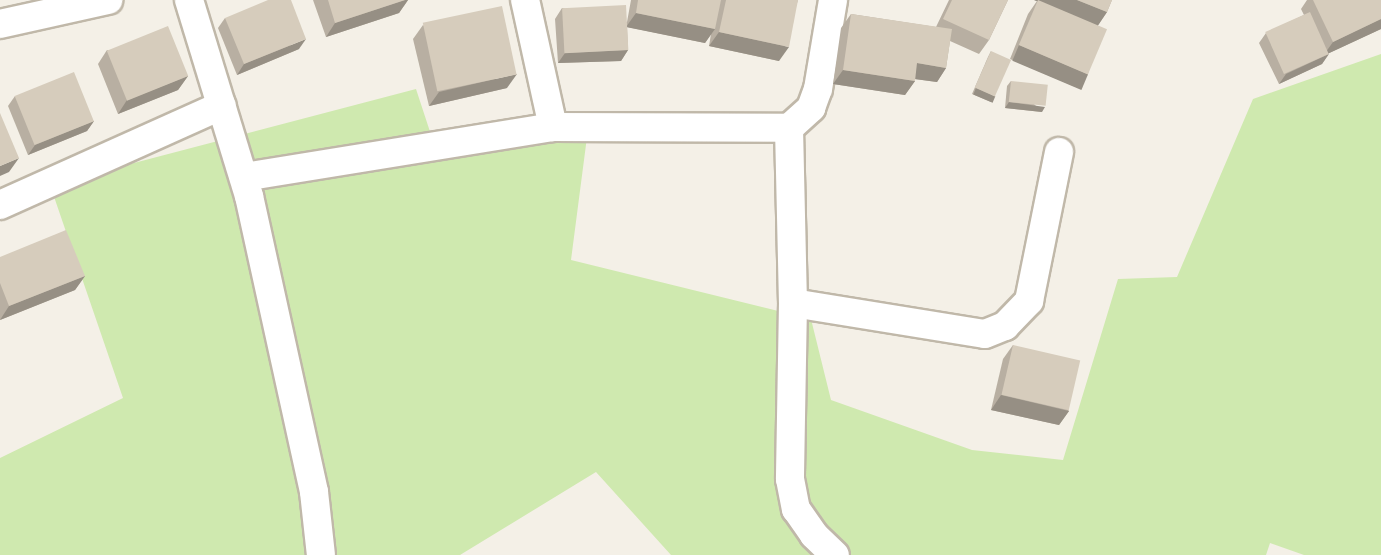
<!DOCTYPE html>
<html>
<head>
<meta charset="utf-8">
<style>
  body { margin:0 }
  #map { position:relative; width:1381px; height:555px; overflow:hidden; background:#f4f0e7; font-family:"Work Sans",sans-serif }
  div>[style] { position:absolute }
  .green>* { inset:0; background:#cfe9af }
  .roads { filter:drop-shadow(2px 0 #c0b8a9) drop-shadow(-2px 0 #c0b8a9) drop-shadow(0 2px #c0b8a9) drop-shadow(0 -2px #c0b8a9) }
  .minor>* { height:28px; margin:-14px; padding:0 14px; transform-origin:14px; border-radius:14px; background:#fff }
  .wall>* { inset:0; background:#b8afa2 }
  .shaded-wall>* { inset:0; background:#968f84; transform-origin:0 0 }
  .building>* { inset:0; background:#d6ccbc; transform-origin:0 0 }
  span { translate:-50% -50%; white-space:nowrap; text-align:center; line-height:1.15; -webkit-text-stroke:5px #fff; paint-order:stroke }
</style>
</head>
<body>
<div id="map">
  <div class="green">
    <div style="clip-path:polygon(1381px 54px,1381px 555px,1304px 555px,1270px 543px,1266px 555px,671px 555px,596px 472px,460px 555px,0 555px,0 458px,123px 398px,50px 185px,416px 89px,437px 153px,587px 137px,571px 260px,811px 319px,831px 400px,972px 450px,1063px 460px,1118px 279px,1177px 277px,1253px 99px)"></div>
  </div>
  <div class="roads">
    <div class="minor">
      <div style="left:189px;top:0;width:205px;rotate:73deg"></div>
      <div style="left:249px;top:196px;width:303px;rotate:77.6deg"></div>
      <div style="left:314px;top:492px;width:63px;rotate:83.7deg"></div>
      <div style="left:0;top:24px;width:111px;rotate:-12.5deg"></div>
      <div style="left:553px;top:127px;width:236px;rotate:0.2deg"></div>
      <div style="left:789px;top:128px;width:30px;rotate:-42deg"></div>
      <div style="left:811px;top:108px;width:20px;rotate:-70deg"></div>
      <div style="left:818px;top:89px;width:90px;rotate:-80.4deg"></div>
      <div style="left:789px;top:128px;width:175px;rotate:88.7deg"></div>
      <div style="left:793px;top:303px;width:176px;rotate:91deg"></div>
      <div style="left:790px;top:479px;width:31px;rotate:79deg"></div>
      <div style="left:796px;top:509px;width:32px;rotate:55deg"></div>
      <div style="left:814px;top:535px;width:29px;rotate:44deg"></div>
      <div style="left:244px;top:177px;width:313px;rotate:-9.2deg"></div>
      <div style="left:553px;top:127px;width:130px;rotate:-102.4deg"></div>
      <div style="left:0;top:205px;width:243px;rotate:-24.2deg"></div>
      <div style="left:793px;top:303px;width:194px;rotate:9.2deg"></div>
      <div style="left:985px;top:334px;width:22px;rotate:-22deg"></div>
      <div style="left:1005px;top:326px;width:35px;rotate:-46deg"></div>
      <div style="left:1029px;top:301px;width:152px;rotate:-78.6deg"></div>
    </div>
  </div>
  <div class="wall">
    <div style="clip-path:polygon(313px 0,408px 0,399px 13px,326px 37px)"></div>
    <div style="clip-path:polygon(631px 0,798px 0,779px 61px,709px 46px,711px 34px,705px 43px,627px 27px,628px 50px,621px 61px,558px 63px,555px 19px,562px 8px,627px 22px)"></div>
    <div style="clip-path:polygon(949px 0,1008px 0,989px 40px,979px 54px,950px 41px,946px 68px,937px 82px,915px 79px,915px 81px,905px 95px,833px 84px,841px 28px,851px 14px,936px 27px)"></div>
    <div style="clip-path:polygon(1034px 0,1112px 0,1107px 12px,1098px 25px,1088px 74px,1078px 88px,1010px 59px,1028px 14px,1037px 1px)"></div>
    <div style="clip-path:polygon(1307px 0,1381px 0,1381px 29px,1329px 53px,1322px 64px,1279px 84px,1259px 43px,1266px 33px,1304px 15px,1301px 9px)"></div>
    <div style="clip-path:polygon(225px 18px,299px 49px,237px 75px,218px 28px)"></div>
    <div style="clip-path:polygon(423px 25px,507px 88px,429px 106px,413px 39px)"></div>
    <div style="clip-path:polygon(107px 50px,188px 76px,178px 90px,118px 114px,98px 64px)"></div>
    <div style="clip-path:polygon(991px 51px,991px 102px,972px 94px,988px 57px)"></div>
    <div style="clip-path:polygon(1011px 81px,1042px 112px,1005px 108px,1007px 86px)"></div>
    <div style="clip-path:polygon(15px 96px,94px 121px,87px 131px,28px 155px,8px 106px)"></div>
    <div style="clip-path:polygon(0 257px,85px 276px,75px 290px,0 320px)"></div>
    <div style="clip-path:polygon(1013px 345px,1069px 411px,1059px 425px,991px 410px,1003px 359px)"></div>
  </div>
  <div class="shaded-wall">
    <div style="clip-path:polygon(405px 0,408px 0,399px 13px,326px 37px,335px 23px)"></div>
    <div style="clip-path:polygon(1034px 0,1077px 0,1107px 12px,1097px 27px)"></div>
    <div style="clip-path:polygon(636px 13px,715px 29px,705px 43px,626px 27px)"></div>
    <div style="clip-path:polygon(1381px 19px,1381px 29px,1323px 56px,1333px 42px)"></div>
    <div style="clip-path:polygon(719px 32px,789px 47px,779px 61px,709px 46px)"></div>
    <div style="clip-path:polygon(306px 39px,299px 49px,237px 75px,244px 64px)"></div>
    <div style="left:1019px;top:45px;width:75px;height:17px;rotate:23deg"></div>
    <div style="clip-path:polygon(628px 50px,621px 61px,558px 63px,565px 53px)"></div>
    <div style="clip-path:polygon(1329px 54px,1322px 64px,1279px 84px,1286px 74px)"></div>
    <div style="clip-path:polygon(917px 63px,946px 68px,937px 82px,907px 78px)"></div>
    <div style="clip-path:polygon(843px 70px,915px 81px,905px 95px,833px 84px)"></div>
    <div style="clip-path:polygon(517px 74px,507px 88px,429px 106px,439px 92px)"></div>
    <div style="clip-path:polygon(188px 76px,178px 90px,118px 114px,127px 100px)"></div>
    <div style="left:976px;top:88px;width:21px;height:7px;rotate:23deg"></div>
    <div style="clip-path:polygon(1009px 102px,1045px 107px,1042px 112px,1005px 108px)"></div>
    <div style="clip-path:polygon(94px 121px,87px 131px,28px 155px,35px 145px)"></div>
    <div style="clip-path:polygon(19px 158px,9px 172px,0 176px,0 166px)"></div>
    <div style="clip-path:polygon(85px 276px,75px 290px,0 320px,9px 306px)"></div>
    <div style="clip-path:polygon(1001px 395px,1069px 411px,1059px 425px,991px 410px)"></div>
  </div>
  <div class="building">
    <div style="clip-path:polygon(268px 0,291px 0,306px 39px,244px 64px,225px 18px)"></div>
    <div style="clip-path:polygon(328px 0,405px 0,335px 23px)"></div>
    <div style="clip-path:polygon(638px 0,721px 0,715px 29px,636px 13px)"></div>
    <div style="clip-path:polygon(726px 0,798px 0,789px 47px,719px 32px)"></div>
    <div style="clip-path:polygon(952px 0,1008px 0,989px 40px,943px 19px)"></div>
    <div style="left:1038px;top:0;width:75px;height:49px;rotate:23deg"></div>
    <div style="clip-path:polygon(1077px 0,1112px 0,1107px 12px)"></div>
    <div style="clip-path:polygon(1313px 0,1381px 0,1381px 19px,1333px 42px)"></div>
    <div style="left:626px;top:5px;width:45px;height:64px;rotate:87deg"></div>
    <div style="left:502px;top:6px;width:70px;height:81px;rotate:78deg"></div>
    <div style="left:1310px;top:12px;width:46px;height:49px;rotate:66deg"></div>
    <div style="clip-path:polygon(851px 14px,952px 29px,946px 68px,917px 63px,915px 81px,843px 70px)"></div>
    <div style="left:168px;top:26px;width:54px;height:66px;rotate:68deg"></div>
    <div style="left:991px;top:51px;width:22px;height:40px;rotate:24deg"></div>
    <div style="left:74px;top:72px;width:53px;height:64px;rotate:68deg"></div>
    <div style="left:1011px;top:81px;width:37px;height:21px;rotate:6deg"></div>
    <div style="clip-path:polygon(0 113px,19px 158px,0 166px)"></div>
    <div style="clip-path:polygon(66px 230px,85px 276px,9px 306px,0 283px,0 257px)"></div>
    <div style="left:1013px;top:345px;width:69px;height:51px;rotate:13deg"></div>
  </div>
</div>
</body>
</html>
